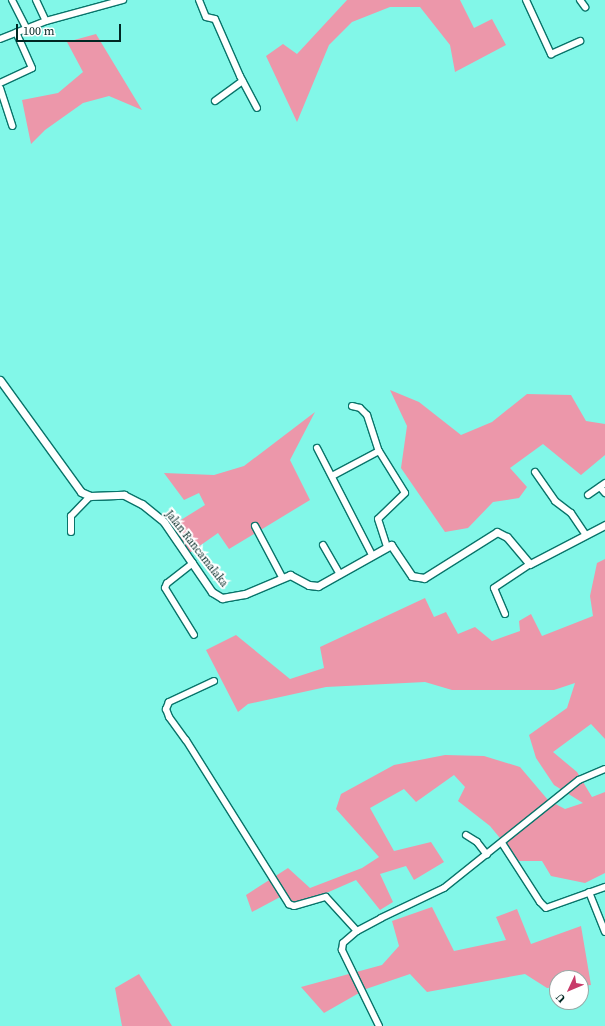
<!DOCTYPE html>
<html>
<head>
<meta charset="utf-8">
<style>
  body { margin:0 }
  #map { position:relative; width:605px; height:1026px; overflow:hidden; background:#82f7e8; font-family:"Source Serif 4",serif }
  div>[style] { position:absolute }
  .green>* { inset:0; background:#ec97aa }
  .roads { filter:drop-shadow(1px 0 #08746a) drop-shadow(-1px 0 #08746a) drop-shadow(0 1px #08746a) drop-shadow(0 -1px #08746a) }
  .minor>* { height:6px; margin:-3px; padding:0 3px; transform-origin:3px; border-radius:3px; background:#fff }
  .tertiary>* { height:7px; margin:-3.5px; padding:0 3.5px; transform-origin:3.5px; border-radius:3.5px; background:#fff }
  span { translate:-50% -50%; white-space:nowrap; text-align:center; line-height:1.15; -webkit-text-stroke:4px #fff; paint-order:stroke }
  .street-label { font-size:11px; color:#002723 }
  .north { position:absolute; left:549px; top:970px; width:40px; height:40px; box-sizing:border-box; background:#fff; border:1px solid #99a9a7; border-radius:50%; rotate:226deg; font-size:11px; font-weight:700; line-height:16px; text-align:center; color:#002723 }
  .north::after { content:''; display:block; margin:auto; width:14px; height:18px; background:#c83b6a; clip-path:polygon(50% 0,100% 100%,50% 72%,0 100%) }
  .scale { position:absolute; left:16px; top:24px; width:105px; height:18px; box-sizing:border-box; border:2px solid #002723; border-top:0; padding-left:5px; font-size:12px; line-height:14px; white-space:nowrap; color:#002723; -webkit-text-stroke:3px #fff; paint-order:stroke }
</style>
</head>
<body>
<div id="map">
  <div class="green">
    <div style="clip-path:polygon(347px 0,460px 0,474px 28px,492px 19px,506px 45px,455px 72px,450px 45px,420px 7px,390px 7px,352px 22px,329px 45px,297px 122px,266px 56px,283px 44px,297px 54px)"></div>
    <div style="clip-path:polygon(96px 34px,142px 110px,109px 96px,83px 103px,45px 130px,31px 144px,22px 100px,58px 93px,83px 72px,67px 42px)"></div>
    <div style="clip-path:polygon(390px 390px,419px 402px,461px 435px,492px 422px,527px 394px,571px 395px,586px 421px,605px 424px,605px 455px,581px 475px,543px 444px,510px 468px,527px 487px,519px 498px,493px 502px,468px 528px,445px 532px,401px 468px,407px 426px)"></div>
    <div style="clip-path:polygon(315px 412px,290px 460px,310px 500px,229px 549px,218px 533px,188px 554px,168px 528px,205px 505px,199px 493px,184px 500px,164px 473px,214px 475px,244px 466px)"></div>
    <div style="clip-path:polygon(605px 559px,605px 739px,591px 724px,553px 752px,577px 772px,592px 797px,605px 792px,605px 873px,585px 883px,551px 876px,542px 861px,519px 861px,490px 826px,458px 801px,465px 787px,454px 775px,416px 802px,404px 789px,370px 808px,394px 851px,431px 842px,444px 862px,414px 880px,406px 866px,380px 874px,393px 902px,380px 910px,356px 880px,299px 905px,282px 896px,252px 912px,246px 895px,288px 868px,310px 888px,362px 868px,379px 857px,336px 809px,341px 794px,394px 765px,445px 755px,484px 756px,520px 767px,548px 800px,565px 809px,583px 803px,554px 785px,536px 758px,529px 735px,567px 708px,575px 683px,554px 690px,452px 690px,425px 682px,326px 687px,248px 704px,238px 712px,206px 650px,236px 635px,290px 679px,324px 668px,320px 647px,425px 598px,434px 617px,446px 612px,458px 634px,475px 627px,492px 641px,520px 631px,519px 621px,531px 614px,542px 636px,593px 616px,590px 596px,597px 563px)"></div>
    <div style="clip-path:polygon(432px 907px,454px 951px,506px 940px,496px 917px,517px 909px,531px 944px,581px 926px,591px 985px,581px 986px,581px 978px,557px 978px,557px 987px,547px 988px,525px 974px,427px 992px,410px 974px,366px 989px,324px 1013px,301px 987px,382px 965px,399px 946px,392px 921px)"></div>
    <div style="clip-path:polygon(139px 974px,172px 1026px,122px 1026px,115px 988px)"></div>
  </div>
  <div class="roads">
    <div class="minor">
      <div style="left:12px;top:0;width:31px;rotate:63deg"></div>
      <div style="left:36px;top:0;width:23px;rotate:65deg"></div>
      <div style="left:199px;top:0;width:18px;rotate:68deg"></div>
      <div style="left:206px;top:17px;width:9px;rotate:13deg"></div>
      <div style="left:215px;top:19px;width:62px;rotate:66.3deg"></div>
      <div style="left:240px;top:76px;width:36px;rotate:62deg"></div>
      <div style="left:526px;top:0;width:60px;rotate:65.2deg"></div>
      <div style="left:551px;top:54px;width:32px;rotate:-24deg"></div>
      <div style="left:580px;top:0;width:9px;rotate:54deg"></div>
      <div style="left:0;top:39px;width:49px;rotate:-21.4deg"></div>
      <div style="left:46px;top:21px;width:80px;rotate:-15.3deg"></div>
      <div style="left:0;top:83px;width:35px;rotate:-25deg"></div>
      <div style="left:32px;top:68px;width:39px;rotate:-114deg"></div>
      <div style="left:0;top:88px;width:40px;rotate:72deg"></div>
      <div style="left:215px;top:101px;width:34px;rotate:-36deg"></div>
      <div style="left:352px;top:406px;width:8px;rotate:14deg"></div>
      <div style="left:360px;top:408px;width:10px;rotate:45deg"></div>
      <div style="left:367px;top:415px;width:38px;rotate:72deg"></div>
      <div style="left:379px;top:451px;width:49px;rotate:58.2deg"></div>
      <div style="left:405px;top:493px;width:37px;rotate:136deg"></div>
      <div style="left:378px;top:519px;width:28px;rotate:72deg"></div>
      <div style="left:317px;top:448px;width:120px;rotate:62.8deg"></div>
      <div style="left:535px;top:472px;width:35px;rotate:55deg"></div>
      <div style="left:555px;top:501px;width:20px;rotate:37deg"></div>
      <div style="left:571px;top:513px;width:27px;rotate:56deg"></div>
      <div style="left:332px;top:476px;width:53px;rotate:-28deg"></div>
      <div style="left:600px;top:487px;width:8px;rotate:50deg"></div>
      <div style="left:588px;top:495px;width:21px;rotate:-35deg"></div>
      <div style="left:255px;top:526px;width:58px;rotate:62.1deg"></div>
      <div style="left:71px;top:532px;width:16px;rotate:-90deg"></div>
      <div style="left:71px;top:516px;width:28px;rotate:-46deg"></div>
      <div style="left:323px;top:545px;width:34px;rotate:60deg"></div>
      <div style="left:193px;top:563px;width:33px;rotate:142deg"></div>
      <div style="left:167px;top:583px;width:5px;rotate:112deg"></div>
      <div style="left:165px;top:588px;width:55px;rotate:58.3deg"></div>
      <div style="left:505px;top:614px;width:28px;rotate:-113deg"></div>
      <div style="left:494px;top:588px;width:43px;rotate:-33.7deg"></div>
      <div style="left:214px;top:681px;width:50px;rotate:155deg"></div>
      <div style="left:169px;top:702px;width:8px;rotate:113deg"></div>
      <div style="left:166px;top:709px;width:9px;rotate:69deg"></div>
      <div style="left:169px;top:717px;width:29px;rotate:54deg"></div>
      <div style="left:186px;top:740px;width:194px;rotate:57.9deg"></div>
      <div style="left:289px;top:904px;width:5px;rotate:22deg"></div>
      <div style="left:294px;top:906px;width:33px;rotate:-16deg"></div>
      <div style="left:326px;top:897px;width:46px;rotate:47.6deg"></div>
      <div style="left:466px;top:835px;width:13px;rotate:32deg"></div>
      <div style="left:477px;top:842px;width:16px;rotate:52deg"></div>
      <div style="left:502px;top:843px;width:70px;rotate:57.2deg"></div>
      <div style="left:540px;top:902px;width:8px;rotate:45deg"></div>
      <div style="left:546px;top:908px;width:63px;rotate:-19.6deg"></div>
      <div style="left:589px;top:892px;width:43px;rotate:68.2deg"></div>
      <div style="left:379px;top:1026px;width:85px;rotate:-116deg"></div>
      <div style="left:342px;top:950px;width:7px;rotate:-82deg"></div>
      <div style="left:343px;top:943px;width:18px;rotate:-41deg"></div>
      <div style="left:357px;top:931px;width:27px;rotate:-28deg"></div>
      <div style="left:381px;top:918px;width:70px;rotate:-25.5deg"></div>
      <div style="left:444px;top:888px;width:173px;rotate:-38.7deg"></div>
      <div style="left:579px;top:780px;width:28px;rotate:-23deg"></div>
    </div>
    <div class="tertiary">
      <div style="left:0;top:380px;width:138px;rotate:54.1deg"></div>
      <div style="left:81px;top:492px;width:10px;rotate:24deg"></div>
      <div style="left:90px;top:496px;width:34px;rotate:-2deg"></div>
      <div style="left:124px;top:495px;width:20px;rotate:27deg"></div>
      <div style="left:142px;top:504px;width:28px;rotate:39deg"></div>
      <div style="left:164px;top:522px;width:85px;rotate:55.6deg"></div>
      <div style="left:212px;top:592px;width:12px;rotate:31deg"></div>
      <div style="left:222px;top:598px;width:23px;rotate:-10deg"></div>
      <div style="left:245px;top:594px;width:49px;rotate:-22.9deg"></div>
      <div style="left:290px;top:575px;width:21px;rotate:28deg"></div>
      <div style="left:309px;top:585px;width:9px;rotate:6deg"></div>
      <div style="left:318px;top:586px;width:84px;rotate:-29.3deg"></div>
      <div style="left:391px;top:545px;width:37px;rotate:56deg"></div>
      <div style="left:412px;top:576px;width:12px;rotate:9deg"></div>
      <div style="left:424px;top:578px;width:86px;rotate:-32.2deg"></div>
      <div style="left:497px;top:532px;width:11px;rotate:27deg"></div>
      <div style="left:507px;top:537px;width:35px;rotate:50deg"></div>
      <div style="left:530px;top:564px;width:85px;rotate:-27.5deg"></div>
    </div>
  </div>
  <div class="street-label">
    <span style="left:196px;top:549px;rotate:52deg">Jalan Rancamalaka</span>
  </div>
  <div class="north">U</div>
  <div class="scale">100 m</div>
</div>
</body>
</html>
